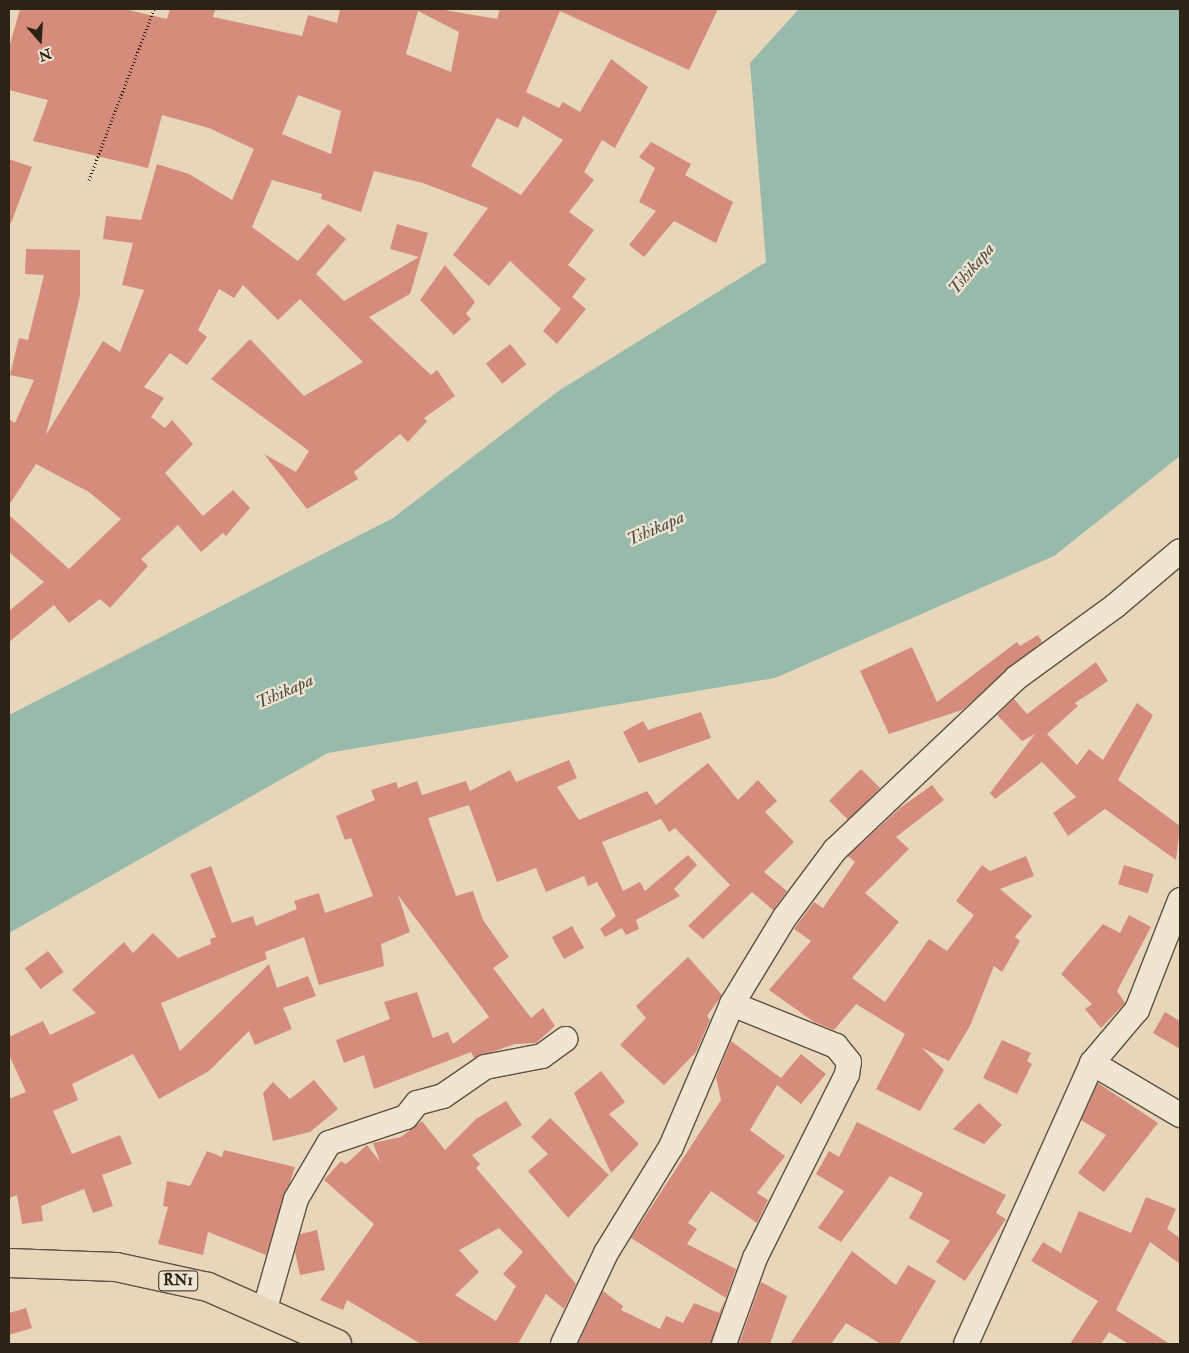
<!DOCTYPE html>
<style>
body{margin:0}
#map{position:relative;width:1189px;height:1353px;overflow:hidden;background:#e8d6ba;font-family:"IM FELL Double Pica",serif}
div>[style]{position:absolute}
[style*='--x']{left:calc(var(--x)*1px);top:calc(var(--y)*1px);width:calc(var(--w)*1px);rotate:calc(var(--a)*1deg)}
.water>*{inset:0;background:#98baaa}
.building>*{inset:0;background:#d68c7b;transform-origin:0 0}
.path>*{height:3px;margin-top:-1.5px;transform-origin:0;background:repeating-linear-gradient(90deg,#2c2317 0 1px,transparent 0 3.5px)}
.roads{filter:drop-shadow(1px 0 #5b5040) drop-shadow(-1px 0 #5b5040) drop-shadow(0 1px #5b5040) drop-shadow(0 -1px #5b5040)}
.minor>*{height:24px;margin:-12px;padding:0 12px;transform-origin:12px;border-radius:12px;background:#f0e4d2}
.trunk>*{height:28px;margin:-14px;padding:0 14px;transform-origin:14px;border-radius:14px;background:#e8d6ba}
span{translate:-50% -50%;white-space:nowrap;text-align:center;line-height:1.15;-webkit-text-stroke:4.5px #f0e4d2;paint-order:stroke}
.shield-label span{padding:1px 4px;background:#f0e4d2;border:1px solid;border-radius:4px;-webkit-text-stroke-width:0}
.shield-label{font-size:15px;color:#2c2317;font-weight:700}
.water-label{font-size:18px;color:#4c5043;font-style:italic}
.frame{position:absolute;inset:0;border:10px solid #2c2317;pointer-events:none}
.north{position:absolute;left:15px;top:15px;width:50px;height:50px;-webkit-text-stroke:4px #f0e4d2;paint-order:stroke;rotate:161deg;font-size:14px;font-weight:700;line-height:20px;text-align:center;color:#2c2317}
.north::after{content:'';display:block;margin:auto;width:18px;height:22px;background:#2c2317;clip-path:polygon(50% 0,100% 100%,50% 72%,0 100%)}
</style>
<div id="map">
<div class="water">
<i style="clip-path:polygon(799px 9px,1180px 9px,1180px 456px,1054px 556px,775px 678px,328px 753px,9px 933px,9px 715px,393px 518px,560px 390px,766px 262px,750px 63px)"></i>
</div>
<div class="building">
<i style="clip-path:polygon(evenodd,20px 9px,124px 9px,167px 19px,170px 9px,215px 9px,213px 17px,302px 36px,308px 15px,337px 23px,340px 9px,439px 9px,497px 19px,500px 9px,718px 9px,689px 70px,560px 11px,526px 92px,559px 108px,563px 102px,580px 112px,611px 59px,648px 87px,615px 148px,602px 140px,584px 172px,594px 180px,569px 212px,594px 230px,568px 265px,586px 279px,572px 297px,586px 309px,557px 344px,543px 331px,561px 309px,510px 261px,489px 286px,453px 255px,488px 208px,423px 183px,374px 171px,361px 212px,321px 199px,322px 194px,272px 180px,252px 227px,298px 261px,328px 224px,346px 239px,316px 274px,344px 301px,419px 257px,390px 249px,397px 224px,428px 233px,410px 294px,369px 317px,431px 375px,437px 370px,455px 396px,424px 418px,427px 421px,408px 442px,400px 434px,354px 472px,358px 479px,307px 509px,264px 454px,296px 472px,309px 451px,211px 379px,250px 339px,304px 396px,363px 362px,300px 299px,278px 320px,243px 285px,234px 298px,219px 289px,198px 330px,207px 337px,187px 365px,170px 353px,144px 387px,164px 398px,151px 417px,165px 428px,172px 420px,193px 444px,165px 473px,203px 516px,233px 490px,250px 508px,226px 536px,223px 533px,201px 552px,178px 525px,141px 559px,148px 566px,110px 608px,100px 599px,69px 623px,54px 605px,9px 642px,9px 611px,44px 582px,9px 552px,9px 515px,69px 569px,121px 519px,89px 492px,36px 464px,9px 505px,9px 419px,15px 423px,34px 380px,10px 375px,19px 338px,28px 340px,44px 275px,25px 274px,26px 249px,80px 250px,80px 296px,46px 435px,103px 341px,120px 352px,144px 290px,122px 285px,133px 243px,103px 239px,106px 216px,141px 220px,157px 164px,189px 174px,232px 200px,254px 149px,209px 128px,162px 115px,148px 168px,33px 141px,48px 100px,9px 90px,9px 48px,20px 9px,418px 11px,459px 32px,451px 72px,406px 54px,418px 11px,20px 9px,298px 95px,341px 111px,331px 154px,282px 134px,298px 95px,20px 9px,523px 116px,563px 140px,521px 195px,471px 166px,497px 118px,518px 128px,523px 116px)"></i>
<i style="clip-path:polygon(651px 142px,691px 164px,685px 175px,733px 202px,716px 243px,674px 221px,644px 257px,629px 245px,656px 211px,639px 202px,655px 168px,639px 157px)"></i>
<i style="clip-path:polygon(9px 159px,32px 167px,11px 223px,9px 223px)"></i>
<i style="clip-path:polygon(445px 265px,475px 302px,466px 314px,471px 319px,454px 335px,420px 300px)"></i>
<i style="left:510px;top:344px;width:26px;height:31px;rotate:51deg"></i>
<i style="clip-path:polygon(1038px 635px,1042px 642px,962px 710px,889px 734px,860px 671px,912px 647px,937px 702px,1017px 642px,1020px 646px)"></i>
<i style="clip-path:polygon(1096px 662px,1108px 681px,1075px 703px,1078px 706px,1047px 734px,1077px 765px,1089px 749px,1103px 760px,1137px 703px,1153px 715px,1118px 780px,1180px 826px,1176px 860px,1105px 809px,1068px 836px,1053px 813px,1076px 797px,1042px 762px,995px 799px,990px 793px,1035px 734px,1022px 741px,997px 715px,1014px 699px,1027px 714px)"></i>
<i style="clip-path:polygon(701px 712px,711px 738px,639px 763px,623px 732px,643px 721px,648px 730px)"></i>
<i style="clip-path:polygon(569px 760px,577px 778px,557px 787px,579px 820px,647px 791px,656px 805px,708px 763px,738px 800px,758px 780px,777px 801px,765px 812px,794px 842px,764px 872px,787px 891px,773px 910px,752px 892px,703px 939px,688px 926px,730px 885px,675px 828px,669px 832px,661px 819px,602px 842px,623px 891px,640px 882px,645px 891px,688px 855px,697px 865px,674px 889px,680px 896px,636px 920px,639px 929px,626px 935px,622px 928px,605px 937px,600px 929px,616px 916px,597px 882px,588px 886px,584px 876px,546px 892px,536px 868px,497px 882px,469px 805px,428px 818px,456px 896px,473px 891px,483px 920px,509px 957px,493px 968px,531px 1018px,543px 1008px,555px 1026px,536px 1043px,515px 1044px,474px 1058px,471px 1052px,374px 1089px,364px 1055px,344px 1063px,336px 1040px,390px 1019px,384px 1002px,417px 992px,433px 1038px,448px 1032px,453px 1044px,489px 1017px,398px 895px,410px 932px,381px 944px,384px 966px,319px 985px,304px 937px,265px 952px,267px 959px,161px 1003px,180px 1051px,269px 964px,277px 988px,308px 976px,316px 996px,283px 1008px,292px 1029px,255px 1045px,249px 1031px,209px 1071px,159px 1099px,133px 1054px,72px 1084px,78px 1100px,53px 1111px,72px 1154px,120px 1135px,132px 1164px,102px 1175px,113px 1206px,93px 1213px,84px 1189px,41px 1206px,43px 1221px,22px 1224px,17px 1195px,9px 1198px,9px 1099px,26px 1092px,9px 1055px,9px 1037px,43px 1021px,50px 1035px,96px 1013px,72px 990px,124px 942px,133px 953px,153px 933px,178px 958px,211px 944px,210px 939px,216px 937px,190px 874px,211px 866px,232px 923px,253px 916px,256px 926px,297px 909px,294px 901px,319px 893px,325px 913px,373px 896px,351px 838px,345px 840px,336px 816px,375px 800px,371px 790px,396px 782px,398px 788px,417px 781px,422px 795px,466px 781px,470px 791px,510px 770px,516px 782px)"></i>
<i style="left:861px;top:769px;width:27px;height:45px;rotate:45deg"></i>
<i style="clip-path:polygon(932px 785px,944px 800px,896px 837px,909px 849px,865px 893px,899px 922px,852px 978px,885px 1002px,929px 939px,947px 951px,974px 915px,956px 901px,982px 865px,990px 871px,1026px 856px,1034px 876px,1000px 889px,1032px 916px,1015px 937px,1020px 941px,1002px 972px,994px 966px,970px 1026px,949px 1061px,922px 1048px,944px 1070px,920px 1111px,876px 1089px,905px 1034px,856px 1004px,834px 1030px,814px 1022px,769px 990px,811px 941px,794px 929px,814px 902px,823px 908px,855px 862px,848px 856px,900px 808px)"></i>
<i style="left:1124px;top:865px;width:31px;height:20px;rotate:17deg"></i>
<i style="clip-path:polygon(1129px 915px,1151px 927px,1117px 991px,1125px 1003px,1101px 1028px,1085px 1009px,1092px 1004px,1061px 974px,1103px 924px,1120px 933px)"></i>
<i style="left:572px;top:926px;width:25px;height:23px;rotate:61deg"></i>
<i style="left:48px;top:951px;width:26px;height:29px;rotate:53deg"></i>
<i style="clip-path:polygon(688px 957px,722px 995px,707px 1016px,710px 1020px,696px 1052px,664px 1085px,620px 1045px,646px 1018px,636px 1006px)"></i>
<i style="clip-path:polygon(1165px 1012px,1180px 1021px,1180px 1049px,1153px 1033px)"></i>
<i style="clip-path:polygon(1002px 1040px,1031px 1053px,1027px 1061px,1032px 1064px,1017px 1094px,983px 1078px)"></i>
<i style="clip-path:polygon(731px 1041px,781px 1078px,801px 1054px,826px 1074px,801px 1104px,777px 1085px,750px 1130px,785px 1156px,757px 1193px,768px 1200px,757px 1223px,711px 1191px,688px 1223px,697px 1229px,687px 1244px,736px 1269px,726px 1298px,631px 1238px,721px 1100px,716px 1077px)"></i>
<i style="clip-path:polygon(601px 1071px,625px 1102px,609px 1114px,639px 1144px,611px 1173px,574px 1093px)"></i>
<i style="clip-path:polygon(314px 1080px,338px 1109px,310px 1132px,273px 1141px,263px 1093px,273px 1082px,290px 1099px)"></i>
<i style="clip-path:polygon(1098px 1083px,1158px 1123px,1104px 1192px,1078px 1173px,1106px 1135px,1081px 1120px)"></i>
<i style="clip-path:polygon(evenodd,506px 1101px,522px 1125px,472px 1155px,480px 1164px,476px 1168px,576px 1284px,564px 1309px,546px 1294px,518px 1344px,421px 1344px,347px 1300px,343px 1310px,320px 1300px,374px 1224px,324px 1180px,341px 1161px,346px 1164px,367px 1145px,380px 1162px,373px 1143px,401px 1137px,422px 1121px,445px 1150px,476px 1119px,506px 1101px,499px 1228px,523px 1252px,503px 1274px,516px 1286px,496px 1321px,455px 1295px,479px 1272px,459px 1250px,499px 1228px)"></i>
<i style="clip-path:polygon(979px 1103px,1002px 1125px,984px 1144px,953px 1129px)"></i>
<i style="clip-path:polygon(550px 1118px,609px 1175px,568px 1218px,528px 1171px,548px 1154px,531px 1137px)"></i>
<i style="clip-path:polygon(857px 1122px,1006px 1195px,996px 1213px,1006px 1219px,965px 1281px,936px 1262px,950px 1241px,909px 1218px,923px 1193px,890px 1176px,841px 1242px,818px 1228px,844px 1191px,816px 1174px,829px 1151px,839px 1157px)"></i>
<i style="clip-path:polygon(224px 1150px,295px 1167px,266px 1255px,208px 1232px,203px 1255px,158px 1244px,168px 1207px,163px 1206px,167px 1181px,190px 1186px,207px 1151px,222px 1157px)"></i>
<i style="clip-path:polygon(1146px 1197px,1176px 1209px,1167px 1229px,1180px 1238px,1180px 1264px,1150px 1242px,1116px 1310px,1170px 1344px,1129px 1344px,1109px 1332px,1101px 1344px,1070px 1344px,1098px 1301px,1031px 1261px,1043px 1242px,1061px 1253px,1079px 1211px,1131px 1233px)"></i>
<i style="clip-path:polygon(317px 1230px,325px 1270px,300px 1275px,295px 1252px,300px 1234px)"></i>
<i style="clip-path:polygon(852px 1251px,896px 1285px,908px 1265px,936px 1281px,899px 1344px,881px 1344px,846px 1323px,831px 1344px,790px 1344px)"></i>
<i style="clip-path:polygon(761px 1282px,787px 1296px,770px 1344px,739px 1344px)"></i>
<i style="clip-path:polygon(603px 1291px,623px 1306px,621px 1310px,660px 1329px,666px 1316px,683px 1323px,694px 1303px,719px 1313px,725px 1300px,711px 1344px,578px 1344px)"></i>
<i style="clip-path:polygon(26px 1308px,32px 1328px,9px 1335px,9px 1313px)"></i>
</div>
<div class="path">
<i style="--x:89;--y:180;--w:183;--a:-69.2"></i>
</div>
<div class="roads">
<div class="minor">
<i style="--x:1092;--y:1063;--w:102;--a:30.6"></i>
<i style="--x:264;--y:1312;--w:117;--a:-74.2"></i>
<i style="--x:296;--y:1199;--w:65;--a:-59.5"></i>
<i style="--x:329;--y:1143;--w:81;--a:-18.7"></i>
<i style="--x:406;--y:1117;--w:18;--a:-52"></i>
<i style="--x:417;--y:1103;--w:27;--a:-15"></i>
<i style="--x:443;--y:1096;--w:51;--a:-34.6"></i>
<i style="--x:485;--y:1067;--w:58;--a:-10.9"></i>
<i style="--x:542;--y:1056;--w:29;--a:-36"></i>
<i style="--x:563;--y:1344;--w:101;--a:-64.7"></i>
<i style="--x:606;--y:1253;--w:124;--a:-58.5"></i>
<i style="--x:671;--y:1147;--w:155;--a:-66.9"></i>
<i style="--x:732;--y:1004;--w:102;--a:-58.7"></i>
<i style="--x:785;--y:917;--w:84;--a:-53.3"></i>
<i style="--x:835;--y:850;--w:250;--a:-43.5"></i>
<i style="--x:1016;--y:678;--w:122;--a:-36"></i>
<i style="--x:1115;--y:606;--w:85;--a:-40.2"></i>
<i style="--x:724;--y:1344;--w:91;--a:-70.2"></i>
<i style="--x:755;--y:1258;--w:206;--a:-63.4"></i>
<i style="--x:847;--y:1074;--w:12;--a:-81"></i>
<i style="--x:849;--y:1062;--w:21;--a:-129"></i>
<i style="--x:836;--y:1046;--w:112;--a:-158"></i>
<i style="--x:966;--y:1344;--w:308;--a:-65.8"></i>
<i style="--x:1092;--y:1063;--w:70;--a:-49.7"></i>
<i style="--x:1137;--y:1010;--w:118;--a:-68.6"></i>
</div>
<div class="trunk">
<i style="--x:9;--y:1263;--w:107;--a:2.1"></i>
<i style="--x:116;--y:1267;--w:94;--a:12.3"></i>
<i style="--x:208;--y:1287;--w:141;--a:23.8"></i>
</div>
</div>
<div class="shield-label">
<span style="left:178px;top:1281px">RN1</span>
</div>
<div class="water-label">
<span style="left:972px;top:269px;rotate:-50deg">Tshikapa</span>
<span style="left:656px;top:529px;rotate:-24deg">Tshikapa</span>
<span style="left:285px;top:692px;rotate:-24deg">Tshikapa</span>
</div>
<div class="frame"></div>
<div class="north">N</div>
</div>
